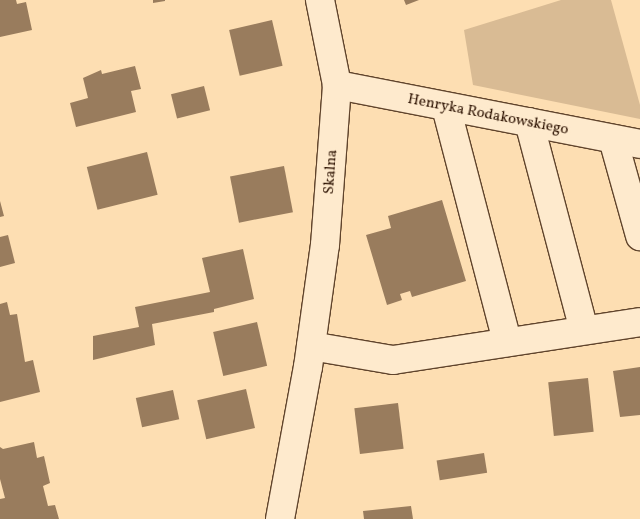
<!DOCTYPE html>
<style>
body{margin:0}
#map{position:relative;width:640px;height:519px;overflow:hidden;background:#fddeb2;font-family:Vollkorn,serif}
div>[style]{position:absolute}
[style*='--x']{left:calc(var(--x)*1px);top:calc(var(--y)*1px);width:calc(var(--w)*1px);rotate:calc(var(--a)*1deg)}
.green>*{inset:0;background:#d9bb94}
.building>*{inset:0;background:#997c5d;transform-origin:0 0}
.roads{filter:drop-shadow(1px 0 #60442c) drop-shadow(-1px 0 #60442c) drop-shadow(0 1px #60442c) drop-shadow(0 -1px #60442c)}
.street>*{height:28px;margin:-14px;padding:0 14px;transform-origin:14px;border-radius:14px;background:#feeacd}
span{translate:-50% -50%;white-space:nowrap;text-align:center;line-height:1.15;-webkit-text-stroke:5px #feeacd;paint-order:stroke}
.street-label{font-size:15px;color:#2c1100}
</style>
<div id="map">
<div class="green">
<i style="clip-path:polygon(561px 0,611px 0,640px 105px,640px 119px,473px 85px,464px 30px)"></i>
</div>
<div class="building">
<i style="clip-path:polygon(0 0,16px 0,17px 4px,26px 2px,32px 30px,0 37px)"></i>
<i style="clip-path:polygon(153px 0,165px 0,165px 1px,153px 3px)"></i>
<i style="clip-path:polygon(404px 0,419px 0,406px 5px)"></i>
<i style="left:272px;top:20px;width:47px;height:44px;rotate:77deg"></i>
<i style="clip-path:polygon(135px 66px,141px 89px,131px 91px,136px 112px,76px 127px,70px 103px,88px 98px,83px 78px,101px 70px,102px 74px)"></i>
<i style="left:204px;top:86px;width:25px;height:34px;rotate:76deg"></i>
<i style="left:147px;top:152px;width:44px;height:62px;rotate:76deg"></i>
<i style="left:284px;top:166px;width:47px;height:55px;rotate:79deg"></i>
<i style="clip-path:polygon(442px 200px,466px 281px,412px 297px,410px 291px,400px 294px,402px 300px,387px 305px,366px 235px,391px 228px,388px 216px)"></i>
<i style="clip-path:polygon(0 201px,4px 216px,0 217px)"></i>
<i style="clip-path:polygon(8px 235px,15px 263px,0 267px,0 237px)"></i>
<i style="clip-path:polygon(243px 249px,254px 299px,214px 309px,214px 312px,152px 324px,155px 345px,93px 360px,93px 336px,139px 327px,135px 307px,210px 292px,202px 258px)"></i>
<i style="clip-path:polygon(7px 302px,10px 315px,17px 314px,25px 362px,33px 360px,40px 392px,0 402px,0 304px)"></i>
<i style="left:257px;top:322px;width:45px;height:45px;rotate:77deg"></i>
<i style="clip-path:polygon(640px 367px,640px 415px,620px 417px,613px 371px)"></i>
<i style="left:588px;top:378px;width:54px;height:40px;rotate:84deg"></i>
<i style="left:246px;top:389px;width:40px;height:50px;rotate:77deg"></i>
<i style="left:173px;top:390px;width:30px;height:38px;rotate:78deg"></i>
<i style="left:398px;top:403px;width:46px;height:44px;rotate:83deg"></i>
<i style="clip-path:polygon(34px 442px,37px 458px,44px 456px,50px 483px,43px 486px,48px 506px,55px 505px,59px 519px,0 519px,0 499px,5px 498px,0 479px,0 447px,3px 449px)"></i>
<i style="left:484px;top:453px;width:20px;height:48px;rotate:81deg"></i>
<i style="clip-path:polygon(411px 506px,413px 519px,364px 519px,363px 511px)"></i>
</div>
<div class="roads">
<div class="street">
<i style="--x:337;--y:85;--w:309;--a:11"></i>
<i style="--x:446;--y:107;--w:243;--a:75.4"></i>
<i style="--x:529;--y:122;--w:215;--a:75.2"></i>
<i style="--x:613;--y:139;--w:101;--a:74.4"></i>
<i style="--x:311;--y:346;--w:83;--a:9.7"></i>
<i style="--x:393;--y:360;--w:250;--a:-8.7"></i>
<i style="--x:280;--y:519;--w:155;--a:-79.6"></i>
<i style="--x:308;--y:367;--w:123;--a:-82.1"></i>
<i style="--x:325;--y:245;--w:160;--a:-85.7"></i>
<i style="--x:337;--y:85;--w:87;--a:-101.3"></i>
</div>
</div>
<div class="street-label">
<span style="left:488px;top:115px;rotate:11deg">Henryka Rodakowskiego</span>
<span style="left:331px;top:172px;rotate:-86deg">Skalna</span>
</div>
</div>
